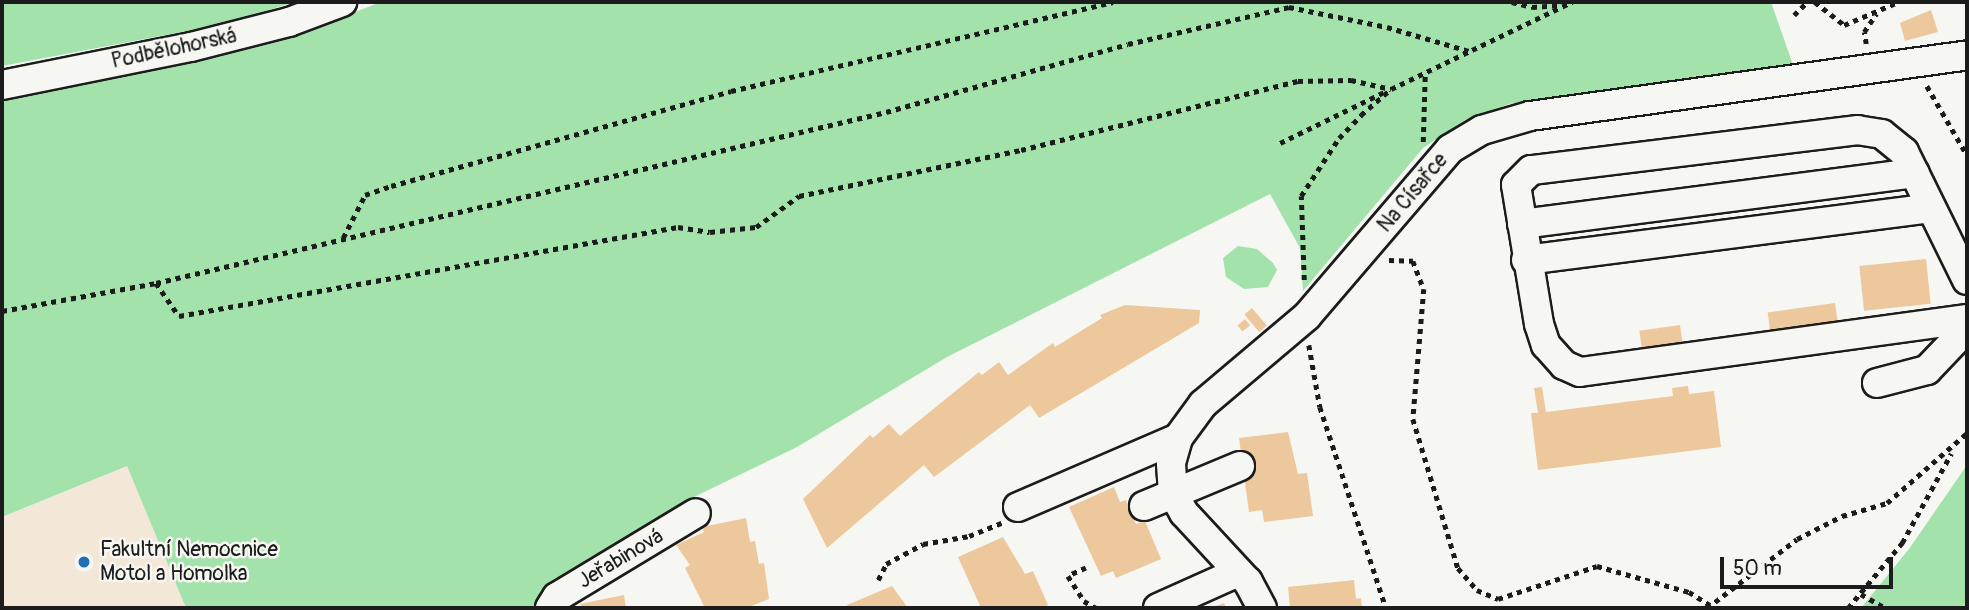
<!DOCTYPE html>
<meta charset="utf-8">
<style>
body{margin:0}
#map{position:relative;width:1969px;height:610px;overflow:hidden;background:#f6f6f2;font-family:Pangolin,sans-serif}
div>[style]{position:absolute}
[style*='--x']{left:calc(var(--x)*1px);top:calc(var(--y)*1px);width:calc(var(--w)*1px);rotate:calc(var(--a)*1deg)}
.built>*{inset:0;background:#f3e8d8}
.green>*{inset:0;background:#a3e2aa}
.building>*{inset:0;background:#edc89d;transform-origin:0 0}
.path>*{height:4.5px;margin-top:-2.25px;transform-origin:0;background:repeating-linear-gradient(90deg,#1c1c1c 0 5px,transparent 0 10px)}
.roads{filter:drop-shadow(2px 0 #1c1c1c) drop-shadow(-2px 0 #1c1c1c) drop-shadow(0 2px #1c1c1c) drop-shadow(0 -2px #1c1c1c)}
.minor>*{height:28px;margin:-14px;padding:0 14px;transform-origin:14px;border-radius:14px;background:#f6f6f2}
.dots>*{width:19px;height:19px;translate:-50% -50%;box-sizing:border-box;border:4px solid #f6f6f2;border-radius:50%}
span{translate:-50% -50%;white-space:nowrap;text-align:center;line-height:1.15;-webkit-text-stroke:5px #f6f6f2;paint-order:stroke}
.street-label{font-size:21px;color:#1c1c1c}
.poi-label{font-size:21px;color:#1c1c1c}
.left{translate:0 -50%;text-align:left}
.frame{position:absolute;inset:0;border:4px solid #1c1c1c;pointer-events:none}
.scale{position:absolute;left:1720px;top:557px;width:173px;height:32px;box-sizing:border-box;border:4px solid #1c1c1c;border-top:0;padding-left:9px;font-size:21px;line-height:24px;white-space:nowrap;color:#1c1c1c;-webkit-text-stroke:5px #f6f6f2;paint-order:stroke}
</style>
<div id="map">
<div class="built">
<i style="clip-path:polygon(127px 466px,186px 608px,2px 608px,2px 517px)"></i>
</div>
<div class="green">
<i style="clip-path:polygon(2px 2px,294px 2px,229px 23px,2px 66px)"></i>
<i style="clip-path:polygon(381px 2px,1771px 2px,1793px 65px,1509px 104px,1465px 120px,1423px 148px,1303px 291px,1300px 248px,1270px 194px,947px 357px,797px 447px,696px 496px,548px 590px,535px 608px,186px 608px,127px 466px,2px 517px,2px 100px,201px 61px,301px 33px)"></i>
<i style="clip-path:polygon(1238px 246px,1257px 249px,1273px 263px,1277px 270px,1268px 287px,1244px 289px,1226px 277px,1223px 258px)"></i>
<i style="clip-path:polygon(1967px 465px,1967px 608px,1861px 608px,1909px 549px)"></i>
</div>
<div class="building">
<i style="clip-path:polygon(1931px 10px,1938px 32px,1905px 41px,1900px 23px)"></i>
<i style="left:1926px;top:259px;width:45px;height:67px;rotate:84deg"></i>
<i style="left:1835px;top:303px;width:22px;height:68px;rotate:82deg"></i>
<i style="clip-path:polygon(1125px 305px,1200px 310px,1199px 323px,1039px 418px,1030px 405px,934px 477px,924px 465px,827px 548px,803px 499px,870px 435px,873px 438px,889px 424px,900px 436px,979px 372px,982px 375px,999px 362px,1008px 375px,1053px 343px,1055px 347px,1102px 318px,1100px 315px)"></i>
<i style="left:1252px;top:308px;width:23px;height:10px;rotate:50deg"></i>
<i style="left:1245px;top:319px;width:8px;height:10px;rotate:50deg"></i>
<i style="left:1680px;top:325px;width:22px;height:41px;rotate:82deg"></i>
<i style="clip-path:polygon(1688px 386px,1689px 394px,1714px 391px,1721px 447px,1538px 470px,1531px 413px,1538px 413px,1534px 388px,1542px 387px,1546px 412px,1673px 396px,1672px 388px)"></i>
<i style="clip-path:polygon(1288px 432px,1298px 474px,1307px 473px,1313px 516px,1264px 522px,1262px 510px,1249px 512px,1239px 438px)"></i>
<i style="clip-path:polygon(1114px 487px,1120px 502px,1126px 500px,1136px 524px,1145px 521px,1161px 559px,1116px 578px,1113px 571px,1101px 576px,1069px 507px)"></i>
<i style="clip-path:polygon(746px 518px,750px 542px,755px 541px,759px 564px,764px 563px,769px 599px,746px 608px,705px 608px,685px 568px,690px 565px,676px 545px,704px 532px,702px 527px)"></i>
<i style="clip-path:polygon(1003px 537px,1025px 574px,1033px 571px,1048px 605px,1043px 608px,981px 608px,958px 557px)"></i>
<i style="clip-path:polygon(1354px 580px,1356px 599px,1361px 598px,1362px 608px,1290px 608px,1288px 587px)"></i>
<i style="clip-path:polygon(892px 586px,908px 608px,849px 608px,847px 605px)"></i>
<i style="clip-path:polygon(624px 595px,626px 608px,582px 608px,580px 604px)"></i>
<i style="clip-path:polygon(1224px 603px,1226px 608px,1210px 608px)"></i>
</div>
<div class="path">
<i style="--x:1512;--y:2;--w:21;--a:14"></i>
<i style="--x:1532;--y:7;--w:30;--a:-4"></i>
<i style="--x:1815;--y:2;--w:37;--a:38"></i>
<i style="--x:1844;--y:25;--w:59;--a:-23.1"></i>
<i style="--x:1794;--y:15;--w:18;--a:-45"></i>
<i style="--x:1866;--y:44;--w:12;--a:-99"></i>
<i style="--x:1864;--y:32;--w:22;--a:-56"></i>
<i style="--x:1927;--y:86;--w:80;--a:59.9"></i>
<i style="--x:1423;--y:142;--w:69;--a:-88.3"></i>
<i style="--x:1280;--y:143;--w:116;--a:-26.1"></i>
<i style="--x:343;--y:238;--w:48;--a:-62.9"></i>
<i style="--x:365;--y:195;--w:28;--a:-19"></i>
<i style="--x:391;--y:186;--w:353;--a:-15.6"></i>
<i style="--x:731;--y:91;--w:392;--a:-13.1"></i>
<i style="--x:1389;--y:260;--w:24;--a:2"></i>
<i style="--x:1413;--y:261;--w:30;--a:69"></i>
<i style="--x:1424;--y:289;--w:130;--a:94.8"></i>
<i style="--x:1413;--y:419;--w:156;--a:73.2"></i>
<i style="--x:1458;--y:568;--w:29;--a:49"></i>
<i style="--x:1477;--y:590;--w:23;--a:23"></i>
<i style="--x:1498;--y:599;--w:104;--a:-18.4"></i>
<i style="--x:1597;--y:566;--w:96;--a:15.8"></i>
<i style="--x:1689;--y:592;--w:25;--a:32"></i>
<i style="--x:1304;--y:280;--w:84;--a:-92"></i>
<i style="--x:1301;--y:196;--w:69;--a:-56.8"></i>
<i style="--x:1339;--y:138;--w:32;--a:-46"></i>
<i style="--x:1361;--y:115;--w:40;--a:-41"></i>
<i style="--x:1391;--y:89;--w:201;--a:-25.7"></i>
<i style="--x:156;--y:283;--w:40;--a:55.1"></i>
<i style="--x:179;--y:316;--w:507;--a:-10.11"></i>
<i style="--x:678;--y:227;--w:32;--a:9"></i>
<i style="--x:710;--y:232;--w:46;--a:-6.2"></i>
<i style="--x:756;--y:227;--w:53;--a:-35.8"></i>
<i style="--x:799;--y:196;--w:227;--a:-11.7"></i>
<i style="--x:1021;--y:150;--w:285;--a:-14"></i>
<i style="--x:1298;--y:81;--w:53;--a:-1.1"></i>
<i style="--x:1351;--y:80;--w:41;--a:12.7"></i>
<i style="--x:2;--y:311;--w:157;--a:-10.3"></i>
<i style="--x:156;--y:283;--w:750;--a:-13.18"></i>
<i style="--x:886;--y:112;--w:251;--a:-15.7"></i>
<i style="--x:1128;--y:44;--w:165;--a:-12.9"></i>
<i style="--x:1289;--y:7;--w:100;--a:11.5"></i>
<i style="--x:1387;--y:27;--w:85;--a:16.3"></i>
<i style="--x:1309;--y:345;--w:63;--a:79.9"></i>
<i style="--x:1320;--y:407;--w:212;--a:71.8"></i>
<i style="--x:1086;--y:568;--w:20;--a:156"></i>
<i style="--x:1068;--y:576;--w:30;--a:57"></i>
<i style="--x:1084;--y:601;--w:14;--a:30"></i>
<i style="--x:878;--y:580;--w:18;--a:-63"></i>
<i style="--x:886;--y:564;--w:42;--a:-28.4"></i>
<i style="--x:923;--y:544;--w:47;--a:-9.9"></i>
<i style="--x:969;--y:536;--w:35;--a:-22"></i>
<i style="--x:1861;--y:594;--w:28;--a:30"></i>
<i style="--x:1707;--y:608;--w:113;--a:-37.5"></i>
<i style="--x:1797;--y:539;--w:51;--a:-27.1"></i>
<i style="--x:1842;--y:516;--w:47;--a:-16.1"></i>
<i style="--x:1887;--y:503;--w:106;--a:-41.2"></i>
<i style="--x:1848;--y:608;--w:85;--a:-50.3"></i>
<i style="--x:1902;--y:543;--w:102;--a:-61.2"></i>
</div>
<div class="roads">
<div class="minor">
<i style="--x:2;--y:85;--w:193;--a:-11.4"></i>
<i style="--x:191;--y:47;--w:101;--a:-14.3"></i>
<i style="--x:289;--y:22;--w:57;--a:-20.7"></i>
<i style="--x:1522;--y:224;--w:396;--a:-7.4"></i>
<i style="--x:1526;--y:260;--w:408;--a:-7.3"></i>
<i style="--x:1967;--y:280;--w:143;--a:-116.2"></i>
<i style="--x:1904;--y:152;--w:28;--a:-141"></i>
<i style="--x:1882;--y:134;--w:24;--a:-171"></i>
<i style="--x:1858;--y:130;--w:329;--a:173"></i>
<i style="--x:1531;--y:170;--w:21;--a:135"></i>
<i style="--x:1516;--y:185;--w:141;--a:80.6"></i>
<i style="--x:1539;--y:324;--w:22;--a:72"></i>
<i style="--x:1546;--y:345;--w:27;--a:48"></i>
<i style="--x:1564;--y:365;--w:17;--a:24"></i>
<i style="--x:1580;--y:372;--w:391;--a:-7.8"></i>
<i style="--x:1877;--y:383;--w:52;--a:-14.6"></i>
<i style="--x:1927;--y:370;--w:58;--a:-46.4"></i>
<i style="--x:1144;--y:506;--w:104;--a:-22.6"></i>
<i style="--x:1018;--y:507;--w:174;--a:-23.3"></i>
<i style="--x:550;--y:608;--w:13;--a:-58"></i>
<i style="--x:557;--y:597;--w:162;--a:-31.1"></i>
<i style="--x:1158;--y:608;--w:85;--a:-24.2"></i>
<i style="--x:1262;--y:608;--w:30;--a:-118"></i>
<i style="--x:1248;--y:582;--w:94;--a:-132.8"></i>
<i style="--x:1184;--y:513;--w:23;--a:-119"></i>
<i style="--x:1173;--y:493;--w:30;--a:-94"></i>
<i style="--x:1171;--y:463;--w:26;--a:-74"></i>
<i style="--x:1178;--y:438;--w:42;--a:-53.7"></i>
<i style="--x:1203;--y:404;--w:136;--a:-40.2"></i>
<i style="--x:1307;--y:316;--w:220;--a:-49.4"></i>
<i style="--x:1450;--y:149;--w:37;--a:-31"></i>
<i style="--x:1482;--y:130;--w:50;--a:-16.3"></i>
<i style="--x:1530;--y:116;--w:441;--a:-7.9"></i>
</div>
</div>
<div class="dots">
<i style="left:84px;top:562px;background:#1f6fb2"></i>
</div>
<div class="street-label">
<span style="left:174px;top:49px;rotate:-12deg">Podbělohorská</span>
<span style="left:1413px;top:193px;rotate:-50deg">Na Císařce</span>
<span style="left:621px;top:559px;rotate:-31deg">Jeřabinová</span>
</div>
<div class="poi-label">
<span class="left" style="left:100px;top:562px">Fakultní Nemocnice<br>Motol a Homolka</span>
</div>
<div class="frame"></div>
<div class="scale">50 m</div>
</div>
